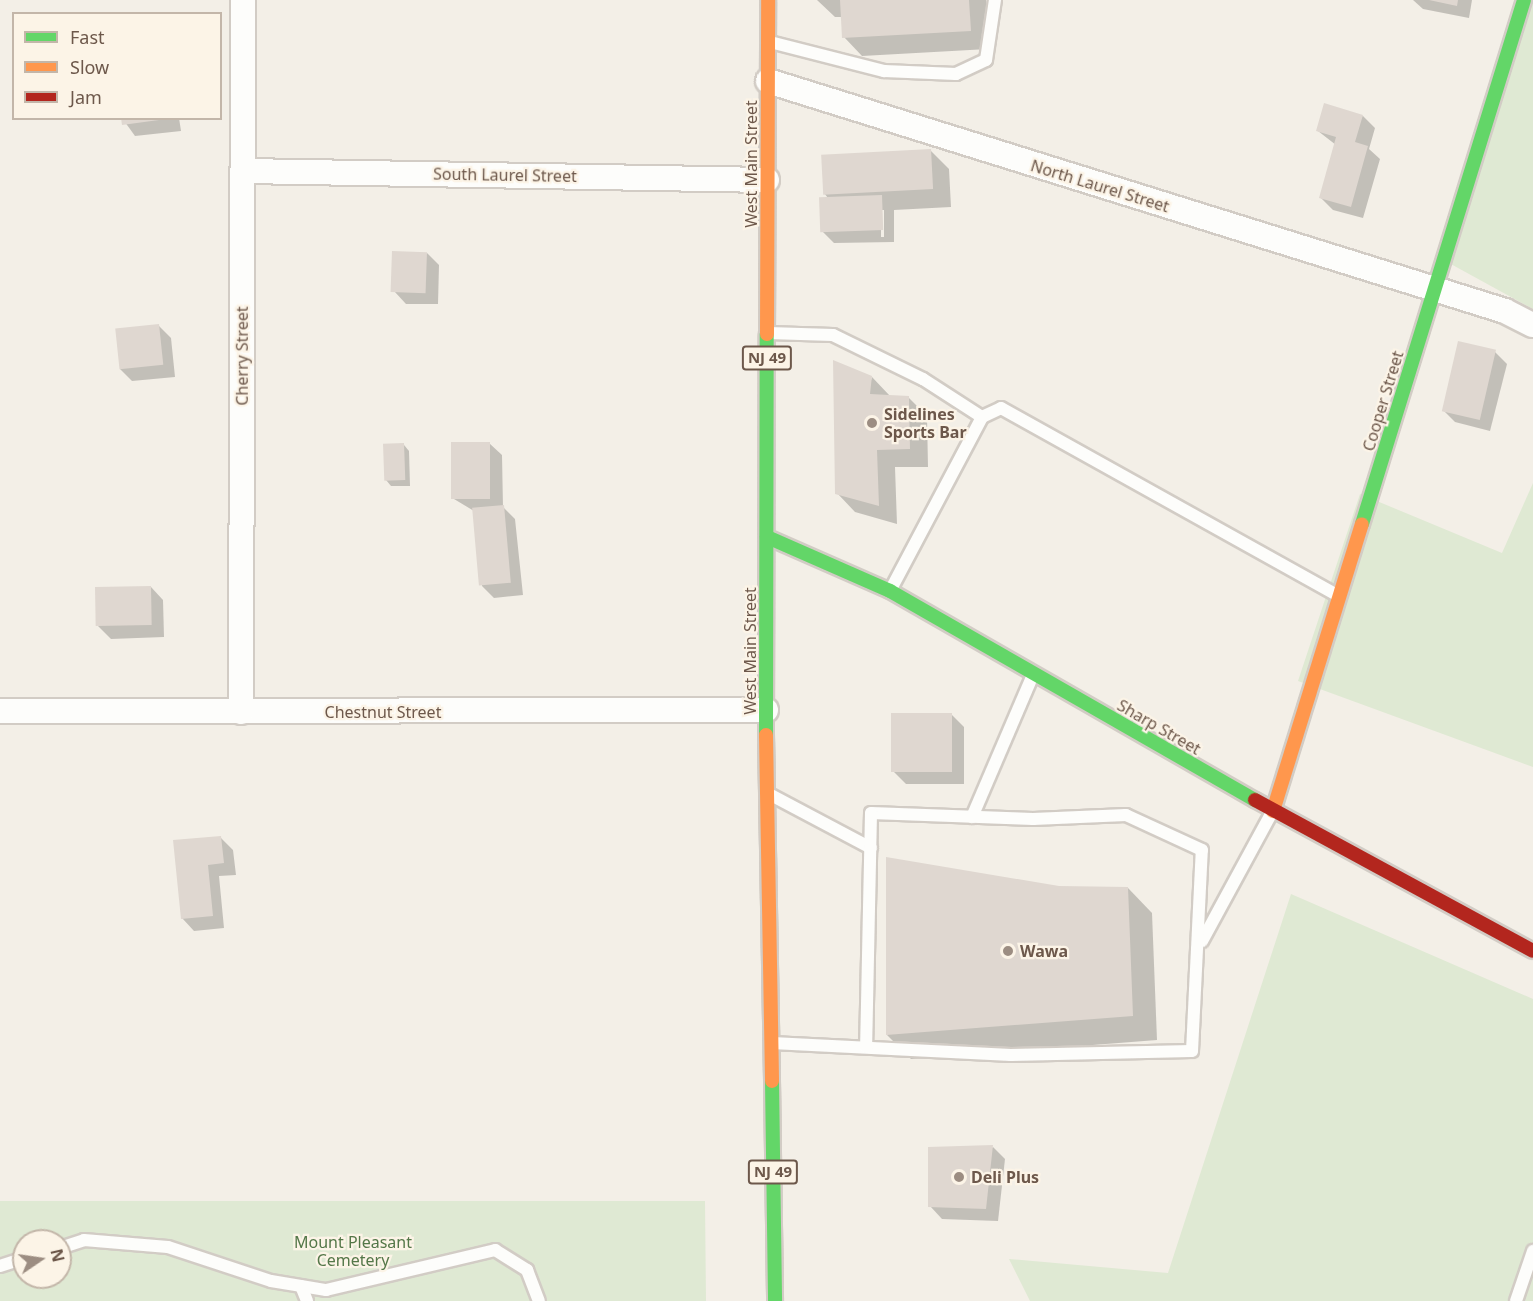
<!DOCTYPE html>
<style>
body{margin:0}
#map{position:relative;width:1533px;height:1301px;overflow:hidden;background:#f3efe7;font-family:"Noto Sans",sans-serif}
div>[style]{position:absolute}
[style*='--x']{left:calc(var(--x)*1px);top:calc(var(--y)*1px);width:calc(var(--w)*1px);rotate:calc(var(--a)*1deg)}
.green>*{inset:0;background:#dfe9d3}
.shadow>*{inset:0;background:#0003}
.building>*{inset:0;background:#dfd7d0;transform-origin:0 0}
.roads{filter:drop-shadow(2px 0 #d2ccc5) drop-shadow(-2px 0 #d2ccc5) drop-shadow(0 2px #d2ccc5) drop-shadow(0 -2px #d2ccc5)}
.lane>*{height:12px;margin:-6px;padding:0 6px;transform-origin:6px;border-radius:6px;background:#fdfdfb}
.street>*{height:24px;margin:-12px;padding:0 12px;transform-origin:12px;border-radius:12px;background:#fdfdfb}
.fast>*{height:14px;margin:-7px;padding:0 7px;transform-origin:7px;border-radius:7px;background:#63d668}
.slow>*{height:14px;margin:-7px;padding:0 7px;transform-origin:7px;border-radius:7px;background:#ff974d}
.jam>*{height:14px;margin:-7px;padding:0 7px;transform-origin:7px;border-radius:7px;background:#b3261e}
.dots>*{width:16px;height:16px;translate:-50% -50%;box-sizing:border-box;border:3px solid #fcf4e7;border-radius:50%}
span{translate:-50% -50%;white-space:nowrap;text-align:center;line-height:1.15;-webkit-text-stroke:4.5px #fcf4e7;paint-order:stroke}
.shield-label span{padding:2px 4px;background:#fcf4e7;border:2px solid;border-radius:4px;-webkit-text-stroke-width:0}
.shield-label{font-size:15px;color:#6d584b;font-weight:700}
.street-label{font-size:16px;color:#6d584b}
.poi-label{font-size:16px;color:#6d584b;font-weight:700}
.left{translate:0 -50%;text-align:left}
.park-label{font-size:16px;color:#547748}
.legend{position:absolute;left:12px;top:12px;width:210px;height:108px;box-sizing:border-box;background:#fcf4e7;border:2px solid #c3b6a9;margin:0;padding:8px 10px;list-style:none;font-size:18px;color:#6d584b}
.legend li{display:flex;align-items:center;gap:12px;height:30px}
.legend b{width:30px;border:2px solid #c3b6a9}
.north{position:absolute;left:12px;top:1229px;width:60px;height:60px;box-sizing:border-box;background:#fcf4e7;border:2px solid #c3b6a9;border-radius:50%;rotate:77deg;font-size:16px;font-weight:700;line-height:24px;text-align:center;color:#6d584b}
.north::after{content:'';display:block;margin:auto;width:21px;height:27px;background:#9c8d82;clip-path:polygon(50% 0,100% 100%,50% 72%,0 100%)}
</style>
<div id="map">
<div class="green">
<i style="clip-path:polygon(1533px 0,1533px 309px,1438px 257px)"></i>
<i style="clip-path:polygon(1533px 483px,1533px 767px,1298px 681px,1360px 494px,1502px 553px)"></i>
<i style="clip-path:polygon(1291px 894px,1533px 999px,1533px 1301px,1030px 1301px,1009px 1259px,1168px 1273px)"></i>
<i style="clip-path:polygon(evenodd,0 1201px,705px 1201px,706px 1301px,0 1301px,0 1201px,24px 1241px,60px 1241px,60px 1277px,24px 1277px,24px 1241px)"></i>
</div>
<div class="shadow">
<i style="clip-path:polygon(817px 0,986px 0,988px 49px,862px 56px,844px 37px,843px 17px,835px 17px)"></i>
<i style="clip-path:polygon(1413px 0,1472px 0,1469px 18px,1423px 9px)"></i>
<i style="clip-path:polygon(1363px 116px,1375px 128px,1369px 149px,1380px 159px,1363px 218px,1333px 210px,1320px 197px,1336px 145px,1318px 131px)"></i>
<i style="clip-path:polygon(122px 118px,179px 118px,181px 131px,135px 136px)"></i>
<i style="clip-path:polygon(evenodd,930px 150px,949px 169px,951px 207px,894px 210px,894px 242px,834px 243px,822px 231px,828px 198px,824px 193px,930px 150px,881px 210px,884px 210px,884px 237px,881px 237px,881px 210px)"></i>
<i style="clip-path:polygon(427px 253px,439px 265px,438px 304px,406px 304px,394px 291px)"></i>
<i style="clip-path:polygon(159px 326px,171px 338px,175px 377px,132px 381px,120px 369px)"></i>
<i style="clip-path:polygon(1495px 352px,1507px 364px,1490px 431px,1455px 422px,1443px 410px)"></i>
<i style="clip-path:polygon(872px 377px,890px 396px,909px 398px,927px 416px,928px 467px,895px 467px,897px 524px,855px 512px,837px 493px)"></i>
<i style="clip-path:polygon(489px 443px,502px 455px,503px 507px,515px 519px,523px 595px,494px 598px,482px 586px,474px 511px,454px 499px)"></i>
<i style="clip-path:polygon(404px 445px,409px 451px,410px 486px,391px 486px,386px 480px)"></i>
<i style="clip-path:polygon(151px 587px,163px 600px,164px 637px,111px 639px,98px 626px)"></i>
<i style="clip-path:polygon(952px 715px,964px 727px,964px 784px,906px 784px,894px 772px)"></i>
<i style="clip-path:polygon(221px 838px,233px 850px,236px 875px,219px 876px,224px 928px,194px 931px,182px 918px)"></i>
<i style="clip-path:polygon(1059px 888px,1128px 888px,1152px 913px,1157px 1040px,911px 1059px,887px 1035px)"></i>
<i style="clip-path:polygon(993px 1147px,1005px 1159px,998px 1221px,942px 1219px,930px 1206px)"></i>
</div>
<div class="building">
<i style="clip-path:polygon(840px 0,969px 0,971px 31px,842px 38px)"></i>
<i style="clip-path:polygon(1429px 0,1458px 0,1457px 6px)"></i>
<i style="clip-path:polygon(1324px 103px,1363px 115px,1355px 142px,1368px 146px,1351px 207px,1319px 198px,1336px 137px,1316px 131px)"></i>
<i style="clip-path:polygon(121px 118px,159px 118px,159px 120px,122px 125px)"></i>
<i style="left:931px;top:149px;width:40px;height:110px;rotate:87deg"></i>
<i style="left:882px;top:195px;width:35px;height:63px;rotate:88deg"></i>
<i style="left:392px;top:251px;width:35px;height:41px;rotate:2deg"></i>
<i style="left:159px;top:324px;width:41px;height:44px;rotate:84deg"></i>
<i style="left:1458px;top:341px;width:39px;height:72px;rotate:13deg"></i>
<i style="clip-path:polygon(833px 360px,872px 376px,870px 394px,909px 396px,910px 449px,877px 450px,879px 506px,835px 494px)"></i>
<i style="left:451px;top:442px;width:39px;height:57px"></i>
<i style="left:404px;top:443px;width:37px;height:21px;rotate:88deg"></i>
<i style="left:504px;top:505px;width:78px;height:32px;rotate:85deg"></i>
<i style="left:151px;top:586px;width:39px;height:56px;rotate:89deg"></i>
<i style="left:891px;top:713px;width:61px;height:59px"></i>
<i style="clip-path:polygon(221px 836px,224px 863px,208px 865px,213px 916px,181px 919px,173px 840px)"></i>
<i style="clip-path:polygon(886px 857px,1059px 886px,1128px 887px,1133px 1016px,886px 1035px)"></i>
<i style="clip-path:polygon(993px 1145px,986px 1209px,928px 1207px,928px 1147px)"></i>
</div>
<div class="roads">
<div class="lane">
<i style="--x:770;--y:42;--w:118;--a:14.3"></i>
<i style="--x:884;--y:71;--w:72;--a:2.4"></i>
<i style="--x:956;--y:74;--w:33;--a:-25"></i>
<i style="--x:986;--y:60;--w:61;--a:-81.5"></i>
<i style="--x:768;--y:333;--w:65;--a:1.8"></i>
<i style="--x:833;--y:335;--w:100;--a:26.1"></i>
<i style="--x:923;--y:379;--w:70;--a:32.8"></i>
<i style="--x:982;--y:417;--w:21;--a:-25"></i>
<i style="--x:1001;--y:408;--w:387;--a:29.1"></i>
<i style="--x:890;--y:591;--w:197;--a:-62.1"></i>
<i style="--x:771;--y:795;--w:113;--a:27.9"></i>
<i style="--x:972;--y:817;--w:155;--a:-66.8"></i>
<i style="--x:1202;--y:941;--w:147;--a:-61.5"></i>
<i style="--x:772;--y:1043;--w:239;--a:2.9"></i>
<i style="--x:1011;--y:1055;--w:181;--a:-1.3"></i>
<i style="--x:1192;--y:1051;--w:201;--a:-87.2"></i>
<i style="--x:1202;--y:850;--w:84;--a:-155.3"></i>
<i style="--x:1126;--y:815;--w:93;--a:177.5"></i>
<i style="--x:1033;--y:819;--w:162;--a:-177.9"></i>
<i style="--x:871;--y:813;--w:234;--a:91.2"></i>
<i style="--x:60;--y:1248;--w:25;--a:-18"></i>
<i style="--x:84;--y:1240;--w:84;--a:4.8"></i>
<i style="--x:168;--y:1247;--w:108;--a:18.3"></i>
<i style="--x:271;--y:1281;--w:56;--a:9.3"></i>
<i style="--x:326;--y:1290;--w:174;--a:-13.3"></i>
<i style="--x:495;--y:1250;--w:38;--a:32"></i>
<i style="--x:527;--y:1270;--w:33;--a:69"></i>
<i style="--x:0;--y:1266;--w:25;--a:-18"></i>
<i style="--x:301;--y:1286;--w:16;--a:68"></i>
<i style="--x:1516;--y:1301;--w:53;--a:-71.2"></i>
</div>
<div class="street">
<i style="--x:768;--y:81;--w:772;--a:17.33"></i>
<i style="--x:1505;--y:311;--w:31;--a:27"></i>
<i style="--x:243;--y:171;--w:524;--a:0.98"></i>
<i style="--x:0;--y:711;--w:766;--a:-0.07"></i>
<i style="--x:241;--y:712;--w:712;--a:-89.84"></i>
</div>
<div class="fast">
<i style="--x:1362;--y:524;--w:548;--a:-72.82"></i>
<i style="--x:767;--y:537;--w:134;--a:23.7"></i>
<i style="--x:890;--y:591;--w:421;--a:29.8"></i>
<i style="--x:766;--y:735;--w:401;--a:-89.9"></i>
<i style="--x:772;--y:1081;--w:220;--a:89.2"></i>
</div>
<div class="slow">
<i style="--x:767;--y:334;--w:334;--a:-89.8"></i>
<i style="--x:766;--y:735;--w:346;--a:89"></i>
<i style="--x:1273;--y:811;--w:300;--a:-72.8"></i>
</div>
<div class="jam">
<i style="--x:1255;--y:800;--w:316;--a:28.5"></i>
</div>
</div>
<div class="dots">
<i style="left:872px;top:423px;background:#9c8d82"></i>
<i style="left:1008px;top:951px;background:#9c8d82"></i>
<i style="left:959px;top:1177px;background:#9c8d82"></i>
</div>
<div class="shield-label">
<span style="left:767px;top:358px">NJ 49</span>
<span style="left:773px;top:1172px">NJ 49</span>
</div>
<div class="street-label">
<span style="left:751px;top:164px;rotate:-90deg">West Main Street</span>
<span style="left:505px;top:175px;rotate:1deg">South Laurel Street</span>
<span style="left:1100px;top:186px;rotate:17deg">North Laurel Street</span>
<span style="left:242px;top:356px;rotate:-90deg">Cherry Street</span>
<span style="left:1383px;top:401px;rotate:-73deg">Cooper Street</span>
<span style="left:750px;top:651px;rotate:-90deg">West Main Street</span>
<span style="left:383px;top:712px">Chestnut Street</span>
<span style="left:1159px;top:727px;rotate:30deg">Sharp Street</span>
</div>
<div class="poi-label">
<span class="left" style="left:884px;top:423px">Sidelines<br>Sports Bar</span>
<span class="left" style="left:1020px;top:951px">Wawa</span>
<span class="left" style="left:971px;top:1177px">Deli Plus</span>
</div>
<div class="park-label">
<span style="left:353px;top:1251px">Mount Pleasant<br>Cemetery</span>
</div>
<ul class="legend">
<li><b style="height:8px;background:#63d668"></b>Fast</li>
<li><b style="height:8px;background:#ff974d"></b>Slow</li>
<li><b style="height:8px;background:#b3261e"></b>Jam</li>
</ul>
<div class="north">N</div>
</div>
